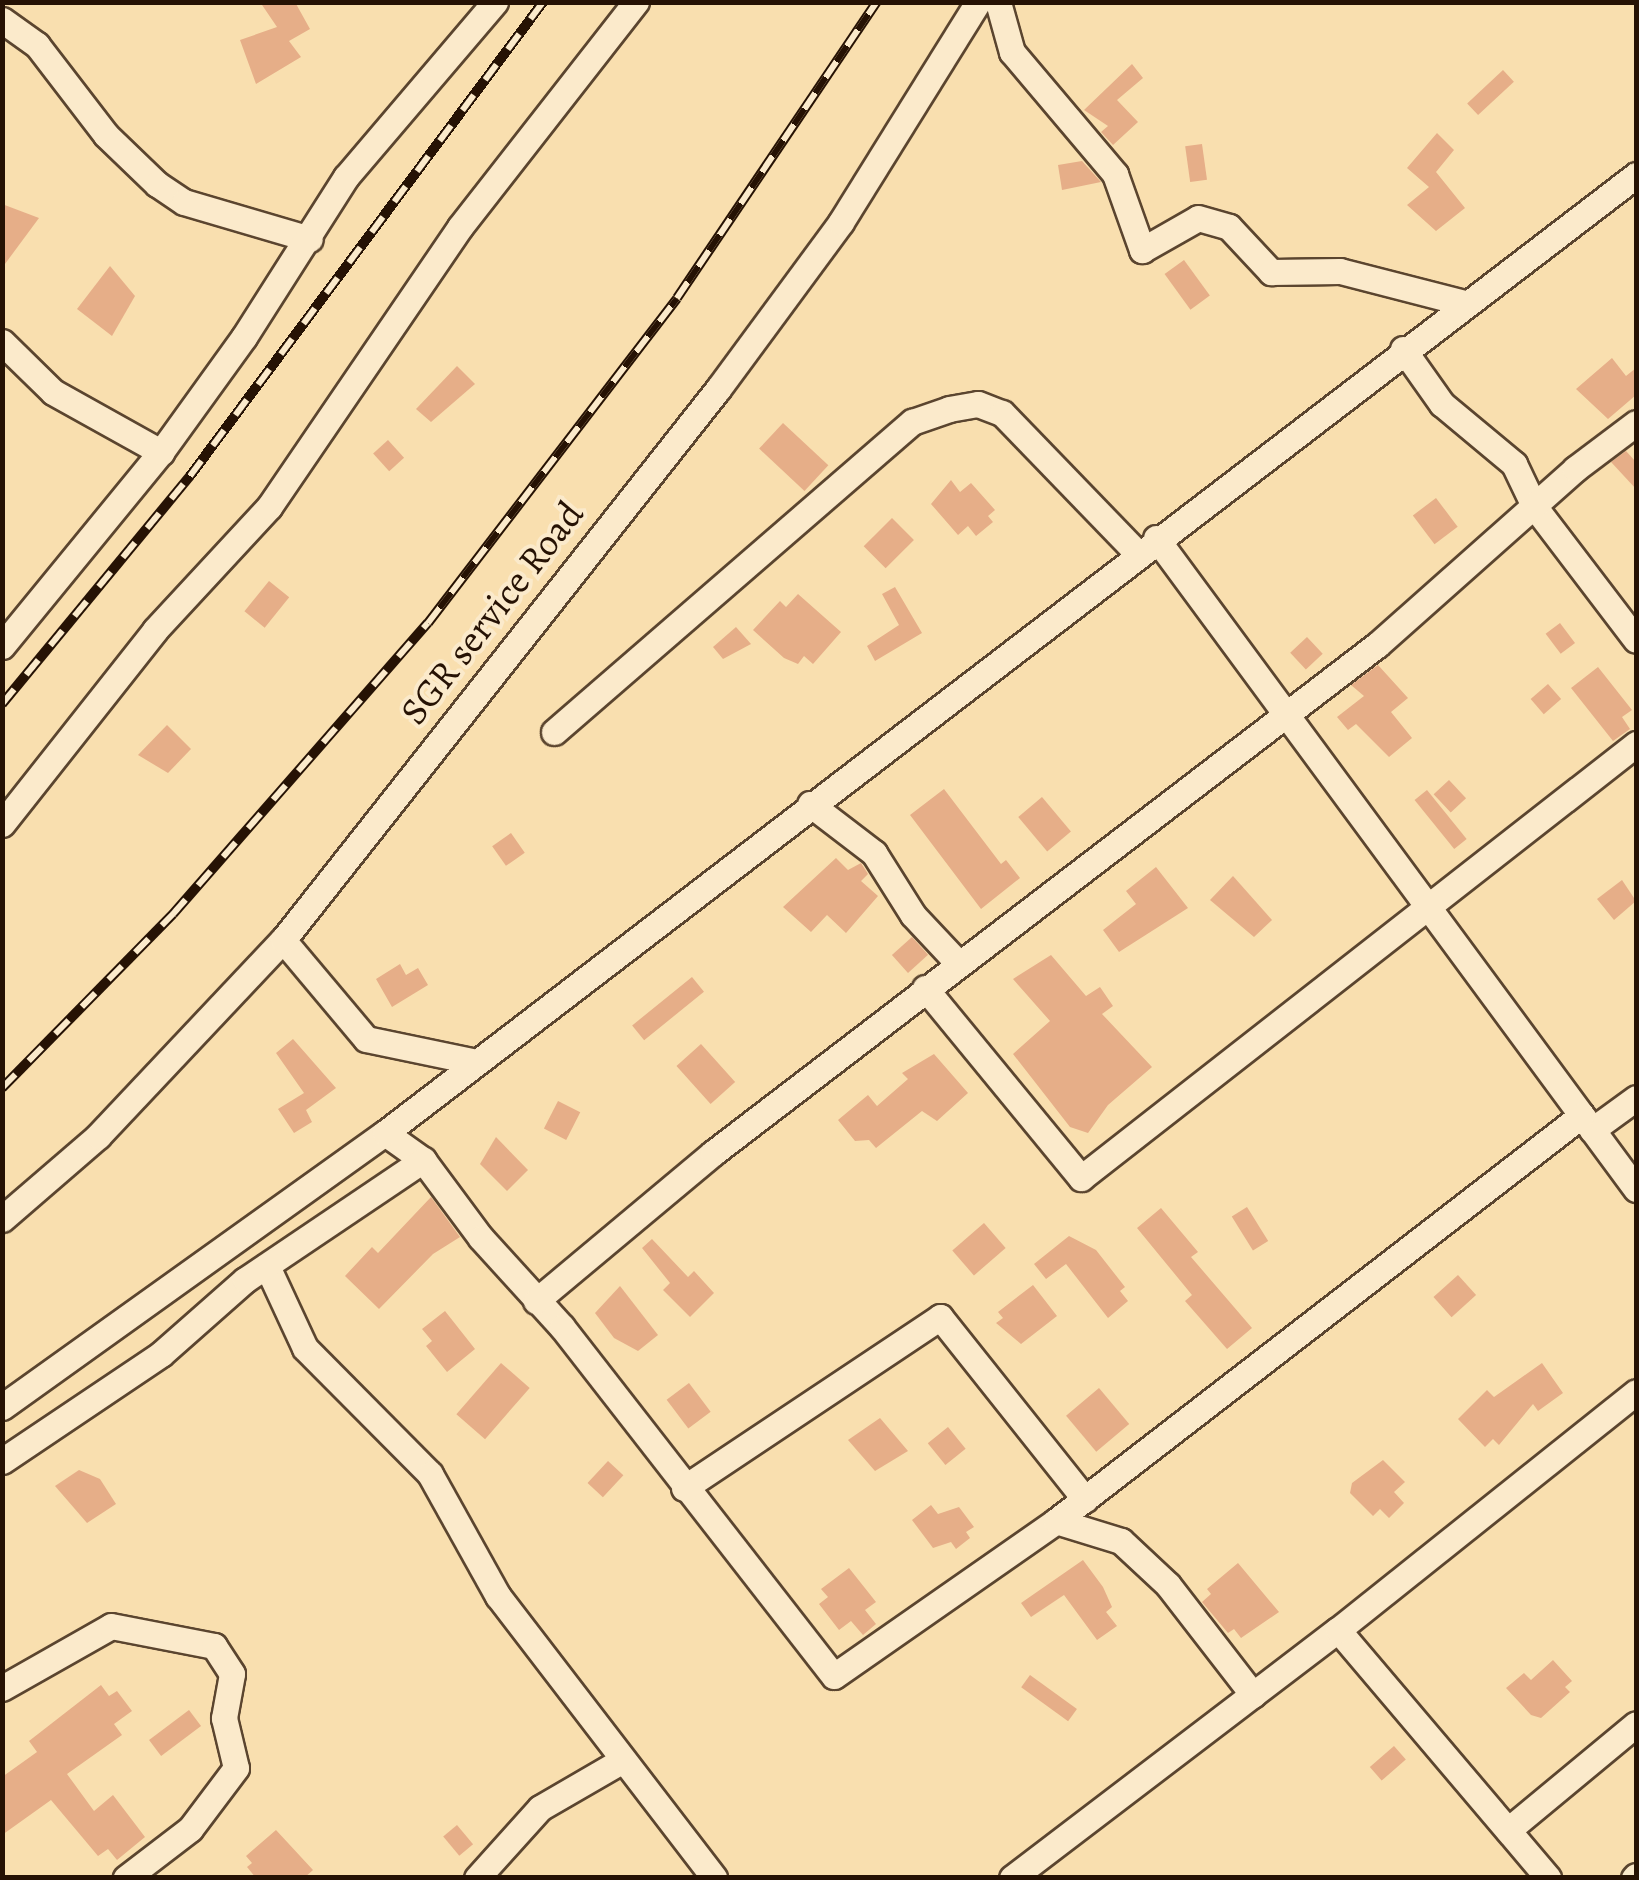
<!DOCTYPE html>
<style>
body{margin:0}
#map{position:relative;width:1639px;height:1880px;overflow:hidden;background:#f9dfaf;font-family:Alegreya,serif}
div>[style]{position:absolute}
[style*='--x']{left:calc(var(--x)*1px);top:calc(var(--y)*1px);width:calc(var(--w)*1px);rotate:calc(var(--a)*1deg)}
.building>*{inset:0;background:#e6ae88;transform-origin:0 0}
.roads{filter:drop-shadow(2px 0 #5b452f) drop-shadow(-2px 0 #5b452f) drop-shadow(0 2px #5b452f) drop-shadow(0 -2px #5b452f)}
.minor>*{height:25px;margin:-12.5px;padding:0 12.5px;transform-origin:12.5px;border-radius:12.5px;background:#fbeacb}
.rail>*{height:10px;margin-top:-5px;transform-origin:0;background:repeating-linear-gradient(90deg,#fbeacb 0 19px,#261204 0 38px);box-sizing:border-box;border-block:2px solid #261204}
span{translate:-50% -50%;white-space:nowrap;text-align:center;line-height:1.15;-webkit-text-stroke:8px #fbeacb;paint-order:stroke}
.street-label{font-size:38px;color:#261204}
.frame{position:absolute;inset:0;border:5px solid #261204;pointer-events:none}
</style>
<div id="map">
<div class="building">
<i style="clip-path:polygon(260px 2px,295px 2px,310px 29px,289px 41px,301px 57px,256px 84px,240px 40px,277px 27px)"></i>
<i style="clip-path:polygon(1132px 64px,1143px 78px,1117px 100px,1138px 122px,1113px 145px,1101px 132px,1108px 126px,1084px 110px)"></i>
<i style="left:1503px;top:70px;width:16px;height:49px;rotate:47deg"></i>
<i style="clip-path:polygon(1437px 133px,1454px 150px,1436px 172px,1465px 208px,1436px 231px,1407px 205px,1429px 187px,1407px 168px)"></i>
<i style="left:1202px;top:144px;width:36px;height:17px;rotate:82deg"></i>
<i style="clip-path:polygon(1082px 161px,1101px 182px,1062px 190px,1058px 165px)"></i>
<i style="clip-path:polygon(2px 204px,39px 218px,2px 268px)"></i>
<i style="left:1184px;top:260px;width:44px;height:24px;rotate:54deg"></i>
<i style="clip-path:polygon(110px 266px,135px 296px,112px 336px,77px 309px)"></i>
<i style="clip-path:polygon(1612px 358px,1626px 376px,1636px 368px,1636px 395px,1608px 419px,1576px 389px)"></i>
<i style="clip-path:polygon(457px 366px,475px 384px,431px 422px,416px 409px)"></i>
<i style="left:783px;top:423px;width:62px;height:35px;rotate:43deg"></i>
<i style="left:388px;top:440px;width:24px;height:20px;rotate:48deg"></i>
<i style="clip-path:polygon(1626px 451px,1636px 462px,1636px 489px,1611px 462px)"></i>
<i style="clip-path:polygon(951px 480px,960px 492px,971px 483px,995px 510px,988px 516px,993px 522px,976px 536px,968px 526px,958px 535px,931px 504px)"></i>
<i style="left:1436px;top:498px;width:36px;height:29px;rotate:53deg"></i>
<i style="left:892px;top:518px;width:31px;height:40px;rotate:45deg"></i>
<i style="left:269px;top:581px;width:26px;height:39px;rotate:39deg"></i>
<i style="clip-path:polygon(895px 587px,922px 633px,875px 661px,867px 646px,899px 625px,882px 594px)"></i>
<i style="clip-path:polygon(798px 594px,841px 632px,813px 664px,804px 656px,798px 664px,784px 658px,753px 630px,780px 601px,786px 607px)"></i>
<i style="left:1560px;top:623px;width:25px;height:18px;rotate:53deg"></i>
<i style="clip-path:polygon(736px 627px,751px 644px,723px 659px,713px 647px)"></i>
<i style="left:1307px;top:637px;width:23px;height:23px;rotate:47deg"></i>
<i style="clip-path:polygon(1378px 665px,1408px 698px,1391px 712px,1412px 738px,1389px 757px,1356px 724px,1348px 730px,1337px 717px,1364px 696px,1351px 685px)"></i>
<i style="clip-path:polygon(1598px 667px,1632px 710px,1622px 717px,1630px 729px,1613px 741px,1571px 688px)"></i>
<i style="left:1548px;top:684px;width:20px;height:23px;rotate:49deg"></i>
<i style="clip-path:polygon(167px 725px,191px 749px,168px 773px,138px 755px)"></i>
<i style="left:1449px;top:780px;width:25px;height:21px;rotate:47deg"></i>
<i style="clip-path:polygon(944px 789px,1001px 864px,1006px 860px,1020px 878px,981px 909px,910px 815px)"></i>
<i style="left:1427px;top:790px;width:63px;height:16px;rotate:51deg"></i>
<i style="left:1042px;top:797px;width:45px;height:31px;rotate:50deg"></i>
<i style="left:511px;top:833px;width:24px;height:23px;rotate:55deg"></i>
<i style="clip-path:polygon(836px 858px,848px 870px,861px 863px,868px 874px,861px 881px,878px 896px,846px 933px,827px 915px,811px 932px,783px 907px)"></i>
<i style="clip-path:polygon(1156px 867px,1188px 908px,1119px 952px,1103px 930px,1136px 904px,1126px 891px)"></i>
<i style="clip-path:polygon(1233px 876px,1272px 920px,1254px 937px,1210px 900px)"></i>
<i style="clip-path:polygon(1622px 880px,1636px 901px,1614px 920px,1597px 899px)"></i>
<i style="left:912px;top:937px;width:24px;height:27px;rotate:48deg"></i>
<i style="clip-path:polygon(1051px 955px,1086px 996px,1100px 987px,1113px 1006px,1102px 1014px,1152px 1067px,1108px 1105px,1088px 1133px,1070px 1127px,1013px 1054px,1050px 1021px,1013px 979px)"></i>
<i style="clip-path:polygon(400px 964px,406px 975px,418px 968px,428px 985px,392px 1007px,376px 979px)"></i>
<i style="left:692px;top:977px;width:19px;height:77px;rotate:51deg"></i>
<i style="clip-path:polygon(293px 1039px,336px 1088px,306px 1110px,312px 1122px,294px 1133px,278px 1109px,304px 1093px,276px 1053px)"></i>
<i style="left:701px;top:1044px;width:51px;height:33px;rotate:48deg"></i>
<i style="clip-path:polygon(934px 1054px,968px 1093px,937px 1121px,922px 1111px,876px 1148px,869px 1140px,855px 1141px,838px 1120px,868px 1095px,877px 1106px,908px 1079px,902px 1073px)"></i>
<i style="left:558px;top:1101px;width:25px;height:31px;rotate:27deg"></i>
<i style="clip-path:polygon(496px 1137px,528px 1170px,507px 1191px,480px 1164px)"></i>
<i style="clip-path:polygon(431px 1197px,460px 1237px,433px 1254px,379px 1309px,345px 1276px,372px 1247px,378px 1253px)"></i>
<i style="left:1247px;top:1207px;width:40px;height:18px;rotate:58deg"></i>
<i style="clip-path:polygon(1161px 1208px,1198px 1252px,1191px 1257px,1252px 1328px,1227px 1349px,1185px 1301px,1192px 1295px,1137px 1228px)"></i>
<i style="left:984px;top:1223px;width:33px;height:42px;rotate:49deg"></i>
<i style="clip-path:polygon(1069px 1236px,1096px 1250px,1125px 1287px,1120px 1291px,1128px 1301px,1108px 1318px,1066px 1264px,1046px 1279px,1034px 1264px)"></i>
<i style="clip-path:polygon(652px 1239px,688px 1277px,694px 1271px,714px 1293px,690px 1317px,663px 1290px,670px 1283px,642px 1248px)"></i>
<i style="left:1458px;top:1275px;width:27px;height:33px;rotate:48deg"></i>
<i style="clip-path:polygon(1033px 1285px,1057px 1316px,1021px 1344px,996px 1323px,1003px 1318px,998px 1312px)"></i>
<i style="clip-path:polygon(620px 1286px,658px 1335px,638px 1351px,614px 1338px,595px 1313px)"></i>
<i style="clip-path:polygon(445px 1311px,475px 1349px,447px 1372px,426px 1346px,432px 1341px,422px 1329px)"></i>
<i style="left:501px;top:1363px;width:38px;height:68px;rotate:41deg"></i>
<i style="clip-path:polygon(1542px 1363px,1563px 1393px,1538px 1411px,1533px 1404px,1499px 1445px,1493px 1439px,1485px 1447px,1458px 1419px,1487px 1390px,1494px 1397px)"></i>
<i style="left:689px;top:1383px;width:36px;height:28px;rotate:53deg"></i>
<i style="left:1099px;top:1388px;width:47px;height:43px;rotate:50deg"></i>
<i style="clip-path:polygon(880px 1418px,908px 1451px,875px 1471px,848px 1440px)"></i>
<i style="left:948px;top:1427px;width:28px;height:26px;rotate:51deg"></i>
<i style="clip-path:polygon(1383px 1460px,1405px 1482px,1394px 1492px,1404px 1503px,1389px 1518px,1380px 1509px,1373px 1516px,1350px 1493px,1352px 1483px)"></i>
<i style="left:608px;top:1461px;width:21px;height:30px;rotate:43deg"></i>
<i style="clip-path:polygon(79px 1470px,100px 1479px,116px 1504px,87px 1523px,55px 1486px)"></i>
<i style="clip-path:polygon(931px 1505px,938px 1514px,959px 1507px,974px 1527px,966px 1532px,970px 1538px,956px 1549px,951px 1542px,933px 1548px,912px 1520px)"></i>
<i style="clip-path:polygon(1083px 1560px,1103px 1587px,1112px 1607px,1106px 1612px,1117px 1626px,1097px 1640px,1064px 1595px,1031px 1617px,1021px 1603px)"></i>
<i style="clip-path:polygon(1238px 1563px,1279px 1612px,1241px 1638px,1234px 1629px,1228px 1633px,1202px 1602px,1211px 1594px,1207px 1589px)"></i>
<i style="clip-path:polygon(849px 1568px,876px 1602px,865px 1610px,876px 1624px,863px 1635px,851px 1621px,839px 1630px,819px 1604px,828px 1597px,821px 1589px)"></i>
<i style="clip-path:polygon(1553px 1660px,1572px 1681px,1565px 1687px,1570px 1692px,1541px 1718px,1531px 1715px,1506px 1688px,1524px 1673px,1531px 1680px)"></i>
<i style="left:1030px;top:1675px;width:58px;height:15px;rotate:36deg"></i>
<i style="clip-path:polygon(101px 1685px,109px 1696px,117px 1691px,132px 1711px,114px 1724px,122px 1735px,67px 1774px,94px 1811px,113px 1795px,145px 1837px,117px 1860px,108px 1849px,98px 1856px,51px 1800px,2px 1835px,2px 1777px,37px 1752px,29px 1741px)"></i>
<i style="left:189px;top:1710px;width:20px;height:50px;rotate:53deg"></i>
<i style="left:1394px;top:1746px;width:18px;height:32px;rotate:49deg"></i>
<i style="left:457px;top:1825px;width:25px;height:18px;rotate:50deg"></i>
<i style="clip-path:polygon(276px 1830px,313px 1870px,304px 1878px,256px 1878px,247px 1867px,252px 1863px,246px 1856px)"></i>
</div>
<div class="roads">
<div class="minor">
<i style="--x:998;--y:2;--w:52;--a:74.4"></i>
<i style="--x:1012;--y:52;--w:160;--a:49.8"></i>
<i style="--x:1115;--y:174;--w:81;--a:70.4"></i>
<i style="--x:1142;--y:250;--w:64;--a:-29.7"></i>
<i style="--x:1198;--y:218;--w:32;--a:16"></i>
<i style="--x:1229;--y:227;--w:62;--a:47"></i>
<i style="--x:1271;--y:272;--w:69;--a:-0.8"></i>
<i style="--x:1340;--y:271;--w:129;--a:14.4"></i>
<i style="--x:2;--y:20;--w:43;--a:35.5"></i>
<i style="--x:37;--y:45;--w:113;--a:52.5"></i>
<i style="--x:106;--y:135;--w:71;--a:43.9"></i>
<i style="--x:157;--y:184;--w:32;--a:34"></i>
<i style="--x:184;--y:202;--w:131;--a:16.4"></i>
<i style="--x:2;--y:342;--w:71;--a:44.4"></i>
<i style="--x:53;--y:392;--w:124;--a:29.1"></i>
<i style="--x:1403;--y:349;--w:67;--a:54.7"></i>
<i style="--x:1442;--y:404;--w:94;--a:39.8"></i>
<i style="--x:1514;--y:464;--w:47;--a:64.5"></i>
<i style="--x:1534;--y:506;--w:168;--a:52.7"></i>
<i style="--x:1156;--y:538;--w:809;--a:53.6"></i>
<i style="--x:2;--y:646;--w:251;--a:-50.7"></i>
<i style="--x:161;--y:452;--w:142;--a:-54.2"></i>
<i style="--x:244;--y:337;--w:190;--a:-57.5"></i>
<i style="--x:346;--y:177;--w:230;--a:-49.6"></i>
<i style="--x:554;--y:732;--w:474;--a:-40.9"></i>
<i style="--x:912;--y:422;--w:39;--a:-19"></i>
<i style="--x:949;--y:409;--w:29;--a:-10"></i>
<i style="--x:978;--y:404;--w:26;--a:21"></i>
<i style="--x:1002;--y:413;--w:194;--a:46"></i>
<i style="--x:810;--y:804;--w:81;--a:37.4"></i>
<i style="--x:874;--y:853;--w:73;--a:57.8"></i>
<i style="--x:913;--y:915;--w:67;--a:46.8"></i>
<i style="--x:2;--y:824;--w:247;--a:-51.7"></i>
<i style="--x:155;--y:630;--w:168;--a:-47.2"></i>
<i style="--x:269;--y:507;--w:339;--a:-55.7"></i>
<i style="--x:460;--y:227;--w:286;--a:-52"></i>
<i style="--x:283;--y:940;--w:129;--a:50"></i>
<i style="--x:366;--y:1039;--w:113;--a:11.7"></i>
<i style="--x:925;--y:988;--w:246;--a:50.6"></i>
<i style="--x:1081;--y:1178;--w:705;--a:-38.02"></i>
<i style="--x:1592;--y:1130;--w:54;--a:-36"></i>
<i style="--x:385;--y:1133;--w:47;--a:35.4"></i>
<i style="--x:423;--y:1160;--w:97;--a:53.4"></i>
<i style="--x:481;--y:1238;--w:120;--a:47.7"></i>
<i style="--x:562;--y:1327;--w:442;--a:52.1"></i>
<i style="--x:834;--y:1676;--w:271;--a:-34.9"></i>
<i style="--x:1056;--y:1521;--w:68;--a:17.1"></i>
<i style="--x:1121;--y:1541;--w:64;--a:43.1"></i>
<i style="--x:1168;--y:1585;--w:139;--a:52.3"></i>
<i style="--x:2;--y:1219;--w:127;--a:-40.8"></i>
<i style="--x:98;--y:1136;--w:270;--a:-46.7"></i>
<i style="--x:283;--y:940;--w:702;--a:-51.71"></i>
<i style="--x:718;--y:389;--w:207;--a:-53.6"></i>
<i style="--x:841;--y:222;--w:259;--a:-58.1"></i>
<i style="--x:267;--y:1266;--w:90;--a:65.1"></i>
<i style="--x:305;--y:1348;--w:177;--a:45.2"></i>
<i style="--x:430;--y:1474;--w:140;--a:60.9"></i>
<i style="--x:498;--y:1596;--w:355;--a:52.5"></i>
<i style="--x:536;--y:1301;--w:231;--a:-39.9"></i>
<i style="--x:713;--y:1153;--w:836;--a:-37.42"></i>
<i style="--x:1377;--y:645;--w:265;--a:-41.6"></i>
<i style="--x:1575;--y:469;--w:76;--a:-37"></i>
<i style="--x:2;--y:1407;--w:471;--a:-35.6"></i>
<i style="--x:385;--y:1133;--w:1576;--a:-37.44"></i>
<i style="--x:2;--y:1461;--w:192;--a:-33.9"></i>
<i style="--x:161;--y:1354;--w:112;--a:-41.4"></i>
<i style="--x:245;--y:1280;--w:215;--a:-34"></i>
<i style="--x:684;--y:1488;--w:308;--a:-33.7"></i>
<i style="--x:940;--y:1317;--w:233;--a:51.5"></i>
<i style="--x:1056;--y:1521;--w:664;--a:-37.66"></i>
<i style="--x:1338;--y:1630;--w:325;--a:49.7"></i>
<i style="--x:2;--y:1688;--w:125;--a:-29.6"></i>
<i style="--x:111;--y:1626;--w:105;--a:11"></i>
<i style="--x:214;--y:1646;--w:33;--a:57"></i>
<i style="--x:232;--y:1674;--w:45;--a:100.3"></i>
<i style="--x:224;--y:1718;--w:51;--a:76.5"></i>
<i style="--x:236;--y:1768;--w:76;--a:127"></i>
<i style="--x:190;--y:1829;--w:81;--a:142.6"></i>
<i style="--x:1508;--y:1830;--w:166;--a:-39.6"></i>
<i style="--x:477;--y:1878;--w:94;--a:-48"></i>
<i style="--x:540;--y:1808;--w:94;--a:-30.1"></i>
<i style="--x:1012;--y:1878;--w:410;--a:-37.3"></i>
<i style="--x:1338;--y:1630;--w:381;--a:-38.6"></i>
<i style="--x:1634;--y:1878;--w:3;--a:-45"></i>
</div>
</div>
<div class="rail">
<i style="--x:2;--y:704;--w:296;--a:-50.5"></i>
<i style="--x:190;--y:476;--w:591;--a:-53.32"></i>
<i style="--x:2;--y:1088;--w:244;--a:-45.5"></i>
<i style="--x:173;--y:914;--w:387;--a:-48.8"></i>
<i style="--x:428;--y:623;--w:409;--a:-52.5"></i>
<i style="--x:677;--y:298;--w:357;--a:-56"></i>
</div>
<div class="street-label">
<span style="left:492px;top:613px;rotate:-52deg">SGR service Road</span>
</div>
<div class="frame"></div>
</div>
